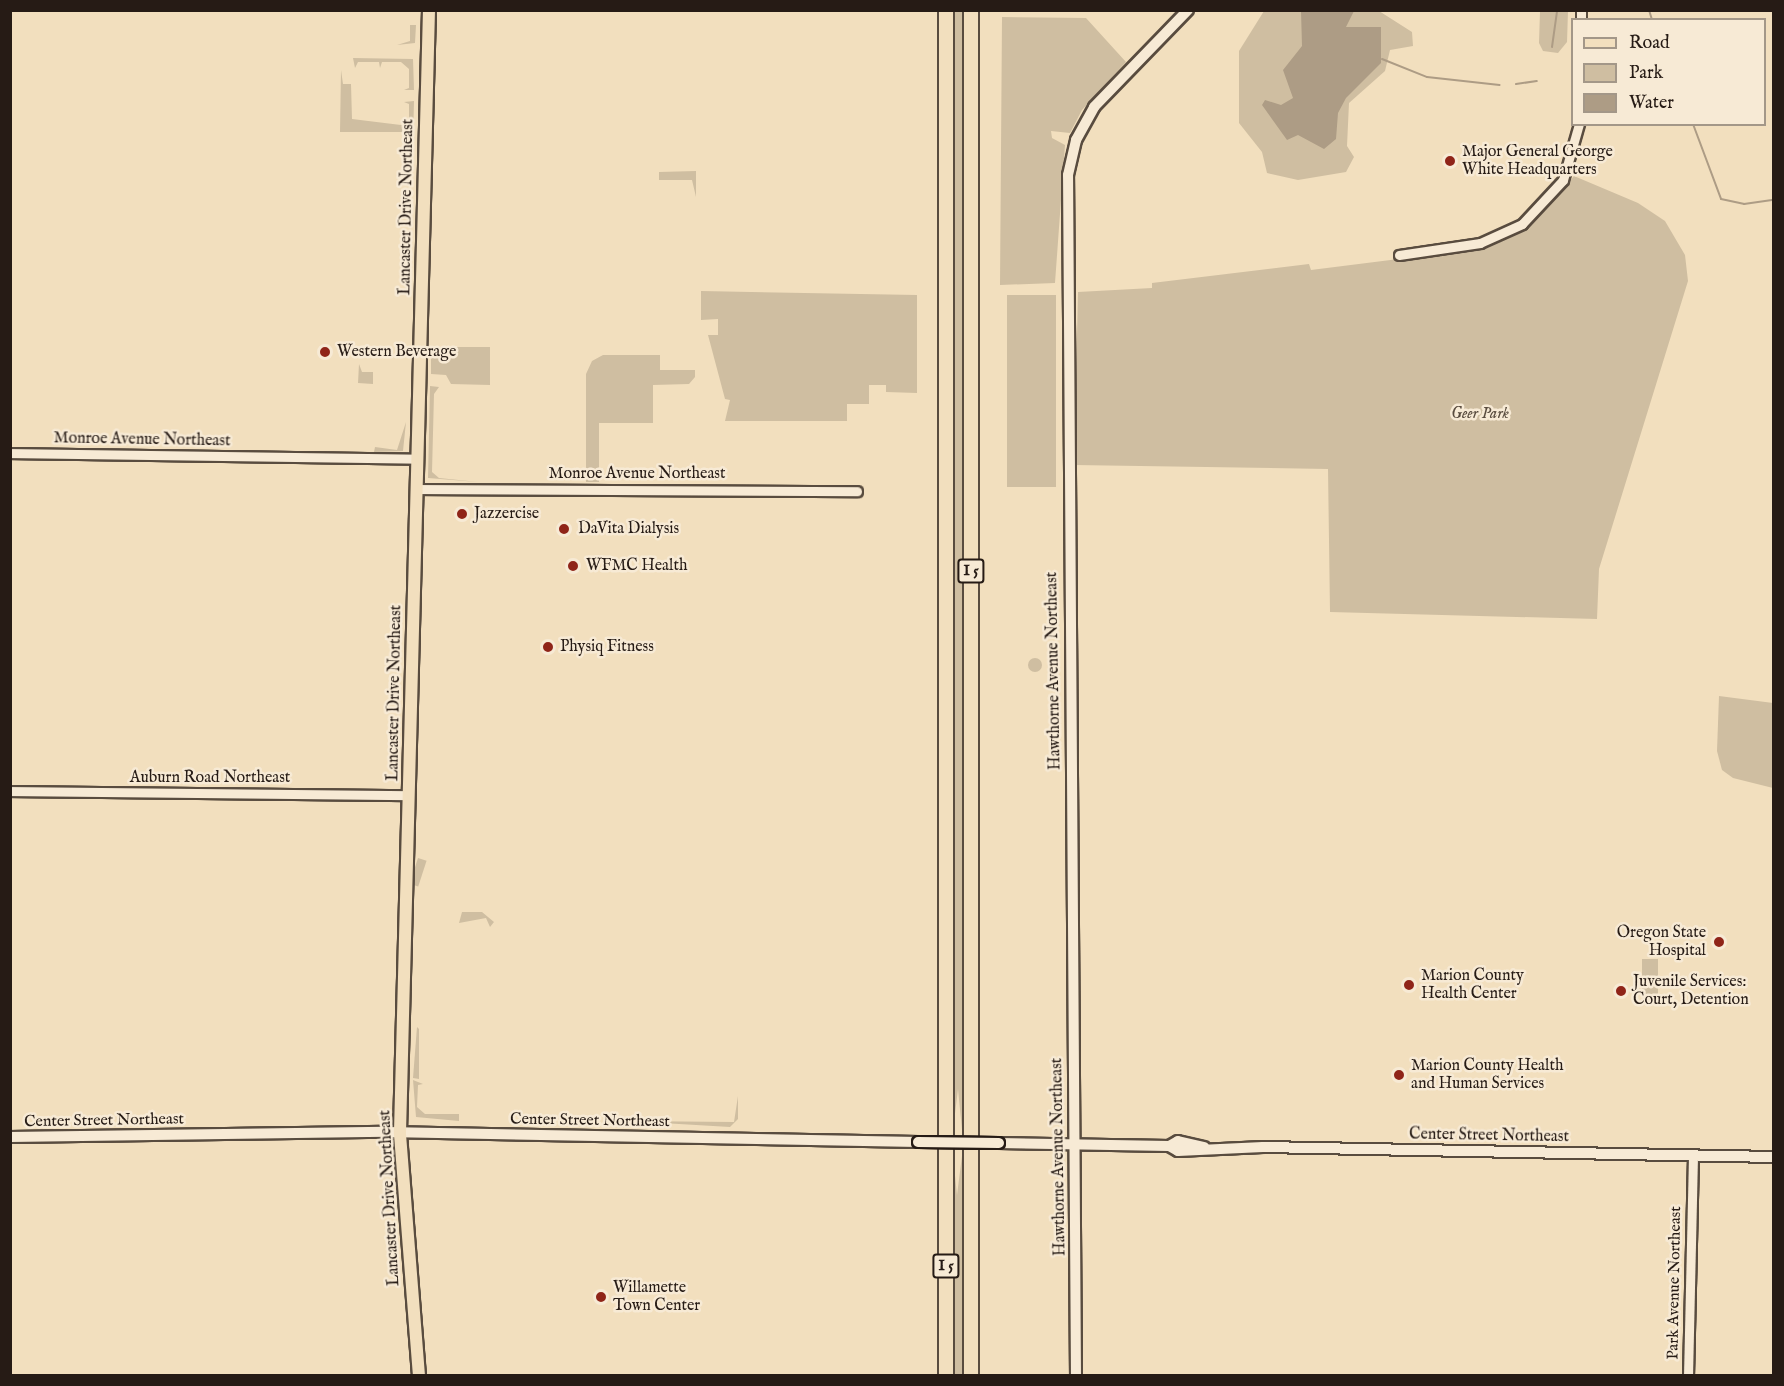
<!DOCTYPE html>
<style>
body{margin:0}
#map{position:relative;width:1784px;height:1386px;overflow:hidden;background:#f2dfbe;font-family:"IM FELL English",serif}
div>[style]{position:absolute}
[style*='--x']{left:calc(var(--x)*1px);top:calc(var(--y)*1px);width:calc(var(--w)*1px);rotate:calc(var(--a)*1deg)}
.green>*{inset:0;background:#cfbea1;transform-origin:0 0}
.round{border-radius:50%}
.water>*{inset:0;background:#ad9c85}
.stream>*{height:2px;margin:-1px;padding:0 1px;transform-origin:1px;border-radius:1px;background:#ad9c85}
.roads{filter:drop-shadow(2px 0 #594c3f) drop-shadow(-2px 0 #594c3f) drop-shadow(0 2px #594c3f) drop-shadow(0 -2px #594c3f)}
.tertiary>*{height:9px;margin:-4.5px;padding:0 4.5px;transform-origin:4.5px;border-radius:4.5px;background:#f7ead5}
.secondary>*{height:10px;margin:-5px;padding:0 5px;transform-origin:5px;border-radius:5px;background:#f7ead5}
.primary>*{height:12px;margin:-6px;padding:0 6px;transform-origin:6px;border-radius:6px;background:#f2dfbe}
.motorway>*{height:14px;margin:-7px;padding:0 7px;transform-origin:7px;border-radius:7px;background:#f2dfbe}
.bridges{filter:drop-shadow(2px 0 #261b15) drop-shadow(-2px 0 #261b15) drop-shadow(0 2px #261b15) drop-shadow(0 -2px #261b15)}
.secondary-bridge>*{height:10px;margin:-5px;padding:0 5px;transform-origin:5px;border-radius:5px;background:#f7ead5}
.dots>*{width:16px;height:16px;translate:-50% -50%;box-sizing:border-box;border:3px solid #f7ead5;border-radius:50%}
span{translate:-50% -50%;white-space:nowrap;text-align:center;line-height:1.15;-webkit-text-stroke:5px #f7ead5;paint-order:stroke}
.shield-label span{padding:2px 4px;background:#f7ead5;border:2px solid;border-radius:4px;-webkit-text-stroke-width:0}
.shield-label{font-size:15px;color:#261b15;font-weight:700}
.poi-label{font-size:16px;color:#261b15}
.left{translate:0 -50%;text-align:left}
.right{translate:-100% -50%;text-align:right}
.street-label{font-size:16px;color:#261b15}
.park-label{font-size:16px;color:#594c3f;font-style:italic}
.frame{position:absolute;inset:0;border:12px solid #261b15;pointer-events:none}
.legend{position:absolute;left:1571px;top:18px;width:195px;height:108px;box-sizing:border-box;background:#f7ead5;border:2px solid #a39788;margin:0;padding:8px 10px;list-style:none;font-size:18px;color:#261b15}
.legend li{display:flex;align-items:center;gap:12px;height:30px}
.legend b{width:30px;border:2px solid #a39788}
</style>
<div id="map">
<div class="green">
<i style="clip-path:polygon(962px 11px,962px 1130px,958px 1089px,953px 1130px,954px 11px)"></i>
<i style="clip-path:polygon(1264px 11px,1379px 11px,1412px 32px,1413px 46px,1390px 50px,1385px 71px,1349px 103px,1347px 146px,1354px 157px,1346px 172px,1298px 180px,1267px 173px,1262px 152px,1239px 123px,1239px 51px)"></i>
<i style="clip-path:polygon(1540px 11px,1568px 11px,1567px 42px,1558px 53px,1543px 51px,1539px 43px)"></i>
<i style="clip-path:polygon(1002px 17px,1086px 18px,1126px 62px,1082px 110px,1070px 133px,1051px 131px,1052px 138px,1065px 145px,1055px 283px,1000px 285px)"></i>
<i style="clip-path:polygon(410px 25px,416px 25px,415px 43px,397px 45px,410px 41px)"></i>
<i style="clip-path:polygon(353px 58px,413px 59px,414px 90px,404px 90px,409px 88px,409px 69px,401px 62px,382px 62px,380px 68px,379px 62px,358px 62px,355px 68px)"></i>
<i style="clip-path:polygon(341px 70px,343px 84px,351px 84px,352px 119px,409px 126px,409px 104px,404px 102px,414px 101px,413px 139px,405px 132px,340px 132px)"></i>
<i style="clip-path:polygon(696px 171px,696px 197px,692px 180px,659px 180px,659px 172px)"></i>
<i style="clip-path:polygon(1574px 176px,1638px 203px,1665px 221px,1685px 255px,1688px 281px,1599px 569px,1597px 619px,1330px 612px,1328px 469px,1074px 465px,1078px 292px,1152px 288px,1152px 283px,1309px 264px,1311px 270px,1478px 249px,1532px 224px)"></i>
<i style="clip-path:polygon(701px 291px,917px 295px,917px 393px,886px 392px,886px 385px,869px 385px,869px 404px,847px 404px,847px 421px,725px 421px,730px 400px,725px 399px,708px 335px,718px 335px,718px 319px,701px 320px)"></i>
<i style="left:1007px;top:295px;width:49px;height:192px"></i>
<i style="clip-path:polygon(431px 347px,490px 347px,490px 385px,451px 384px,446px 375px,431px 374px)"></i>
<i style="clip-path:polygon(603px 355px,660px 355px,660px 370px,695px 370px,695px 377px,689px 384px,653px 385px,653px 423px,599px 423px,599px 482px,586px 482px,586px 374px,592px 361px)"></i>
<i style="clip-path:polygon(359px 364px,362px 372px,373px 372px,373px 384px,358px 383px)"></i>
<i style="clip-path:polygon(430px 386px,439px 387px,434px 394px,432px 472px,439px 478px,478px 482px,428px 478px)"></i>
<i style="clip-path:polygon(406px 422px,403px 451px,374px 452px,375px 447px,397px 450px)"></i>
<i class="round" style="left:1028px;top:658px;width:14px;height:14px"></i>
<i style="clip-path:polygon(1719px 696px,1773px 703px,1773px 788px,1733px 778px,1722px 770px,1717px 751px)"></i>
<i style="left:418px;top:858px;width:9px;height:27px;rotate:18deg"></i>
<i style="clip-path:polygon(462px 912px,482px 912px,494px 922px,490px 927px,486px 918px,459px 923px)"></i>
<i style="left:1642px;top:959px;width:16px;height:44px"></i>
<i style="clip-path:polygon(417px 1027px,419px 1029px,419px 1079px,413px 1078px)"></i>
<i style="clip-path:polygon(413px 1080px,423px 1084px,418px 1085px,417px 1107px,425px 1114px,459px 1114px,459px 1121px,416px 1117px)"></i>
<i style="clip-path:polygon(738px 1096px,738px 1119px,730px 1127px,628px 1121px,734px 1122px)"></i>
<i style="clip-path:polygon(953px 1156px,957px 1195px,962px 1156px,962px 1376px,954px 1375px)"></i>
</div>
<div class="water">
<i style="clip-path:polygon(1301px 11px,1354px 11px,1346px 27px,1381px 27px,1381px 63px,1346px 98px,1338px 113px,1336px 139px,1324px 149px,1298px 135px,1287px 140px,1262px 105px,1265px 100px,1281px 105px,1293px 98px,1283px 70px,1302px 46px)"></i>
</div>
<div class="stream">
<i style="--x:1649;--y:10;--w:10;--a:73"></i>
<i style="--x:1552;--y:47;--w:37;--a:-82"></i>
<i style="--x:1382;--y:59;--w:48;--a:21.8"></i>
<i style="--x:1427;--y:77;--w:73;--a:6.3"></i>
<i style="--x:1516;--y:84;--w:21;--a:-8"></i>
<i style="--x:1693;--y:124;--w:80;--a:69.5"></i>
<i style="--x:1721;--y:199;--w:24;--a:12"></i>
<i style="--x:1744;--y:204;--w:30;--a:-8"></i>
</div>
<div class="roads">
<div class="tertiary">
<i style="--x:1581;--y:20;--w:10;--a:-90"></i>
<i style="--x:1399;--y:255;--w:82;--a:-8.4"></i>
<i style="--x:1480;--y:243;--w:46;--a:-24.3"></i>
<i style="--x:1522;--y:224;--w:60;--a:-47"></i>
<i style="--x:1563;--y:180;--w:58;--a:-74.1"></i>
<i style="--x:10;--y:453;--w:407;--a:0.8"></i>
<i style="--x:416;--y:489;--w:441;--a:0.3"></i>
<i style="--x:10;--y:791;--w:398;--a:0.6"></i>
<i style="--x:1688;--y:1376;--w:221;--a:-88.7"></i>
</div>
<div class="secondary">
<i style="--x:10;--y:1137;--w:376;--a:-0.8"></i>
<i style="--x:386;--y:1132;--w:532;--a:1.08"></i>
<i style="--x:999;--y:1143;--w:170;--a:1"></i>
<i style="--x:1169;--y:1146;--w:10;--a:-29"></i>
<i style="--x:1178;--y:1141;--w:27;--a:13"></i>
<i style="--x:1169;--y:1146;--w:10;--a:29"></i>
<i style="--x:1178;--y:1151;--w:85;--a:-2.7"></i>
<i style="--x:1263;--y:1147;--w:511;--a:1.12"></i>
<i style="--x:1076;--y:1376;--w:1201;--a:-90.38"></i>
<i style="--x:1068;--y:175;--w:36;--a:-77"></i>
<i style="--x:1076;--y:140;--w:38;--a:-61"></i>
<i style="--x:1094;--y:107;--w:135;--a:-45.9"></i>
</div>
<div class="primary">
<i style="--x:419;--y:1376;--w:245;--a:-94.5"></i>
<i style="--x:400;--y:1132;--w:1122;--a:-88.52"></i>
</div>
<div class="motorway">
<i style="--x:946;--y:1376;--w:1366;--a:-90"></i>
<i style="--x:971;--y:1376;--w:1366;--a:-90"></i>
</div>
</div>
<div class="bridges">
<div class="secondary-bridge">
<i style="--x:918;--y:1142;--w:81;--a:0.7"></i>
</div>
</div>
<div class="dots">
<i style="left:1450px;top:161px;background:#8f2418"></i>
<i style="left:325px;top:352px;background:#8f2418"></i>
<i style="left:462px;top:514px;background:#8f2418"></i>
<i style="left:564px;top:529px;background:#8f2418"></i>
<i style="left:573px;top:566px;background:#8f2418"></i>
<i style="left:548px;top:647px;background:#8f2418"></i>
<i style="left:1719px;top:942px;background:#8f2418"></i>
<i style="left:1409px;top:985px;background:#8f2418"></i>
<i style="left:1621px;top:991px;background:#8f2418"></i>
<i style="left:1399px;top:1075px;background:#8f2418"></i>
<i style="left:601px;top:1297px;background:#8f2418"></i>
</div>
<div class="shield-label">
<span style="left:971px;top:571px">I 5</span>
<span style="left:946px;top:1266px">I 5</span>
</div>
<div class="poi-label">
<span class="left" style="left:1462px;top:161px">Major General George<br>White Headquarters</span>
<span class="left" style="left:337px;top:352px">Western Beverage</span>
<span class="left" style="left:474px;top:514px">Jazzercise</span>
<span class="left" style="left:578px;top:529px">DaVita Dialysis</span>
<span class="left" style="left:586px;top:566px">WFMC Health</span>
<span class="left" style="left:560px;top:647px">Physiq Fitness</span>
<span class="right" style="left:1706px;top:942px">Oregon State<br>Hospital</span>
<span class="left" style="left:1421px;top:985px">Marion County<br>Health Center</span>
<span class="left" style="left:1633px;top:991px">Juvenile Services:<br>Court, Detention</span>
<span class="left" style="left:1411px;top:1075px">Marion County Health<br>and Human Services</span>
<span class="left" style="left:613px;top:1297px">Willamette<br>Town Center</span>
</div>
<div class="street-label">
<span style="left:407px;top:207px;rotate:-89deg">Lancaster Drive Northeast</span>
<span style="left:142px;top:440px;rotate:1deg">Monroe Avenue Northeast</span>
<span style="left:637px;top:474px">Monroe Avenue Northeast</span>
<span style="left:1054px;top:671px;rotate:-91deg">Hawthorne Avenue Northeast</span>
<span style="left:395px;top:693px;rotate:-89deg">Lancaster Drive Northeast</span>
<span style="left:210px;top:778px">Auburn Road Northeast</span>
<span style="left:104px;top:1121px;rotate:-1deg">Center Street Northeast</span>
<span style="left:590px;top:1121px;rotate:1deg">Center Street Northeast</span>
<span style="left:1489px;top:1136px;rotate:1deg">Center Street Northeast</span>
<span style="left:1059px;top:1157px;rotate:-91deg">Hawthorne Avenue Northeast</span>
<span style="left:390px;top:1198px;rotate:-93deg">Lancaster Drive Northeast</span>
<span style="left:1675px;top:1283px;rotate:-89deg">Park Avenue Northeast</span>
</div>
<div class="park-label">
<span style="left:1480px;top:414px">Geer Park</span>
</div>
<div class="frame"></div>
<ul class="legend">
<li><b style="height:8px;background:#f2dfbe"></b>Road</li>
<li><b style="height:16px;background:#cfbea1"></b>Park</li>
<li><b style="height:16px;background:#ad9c85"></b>Water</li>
</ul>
</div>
